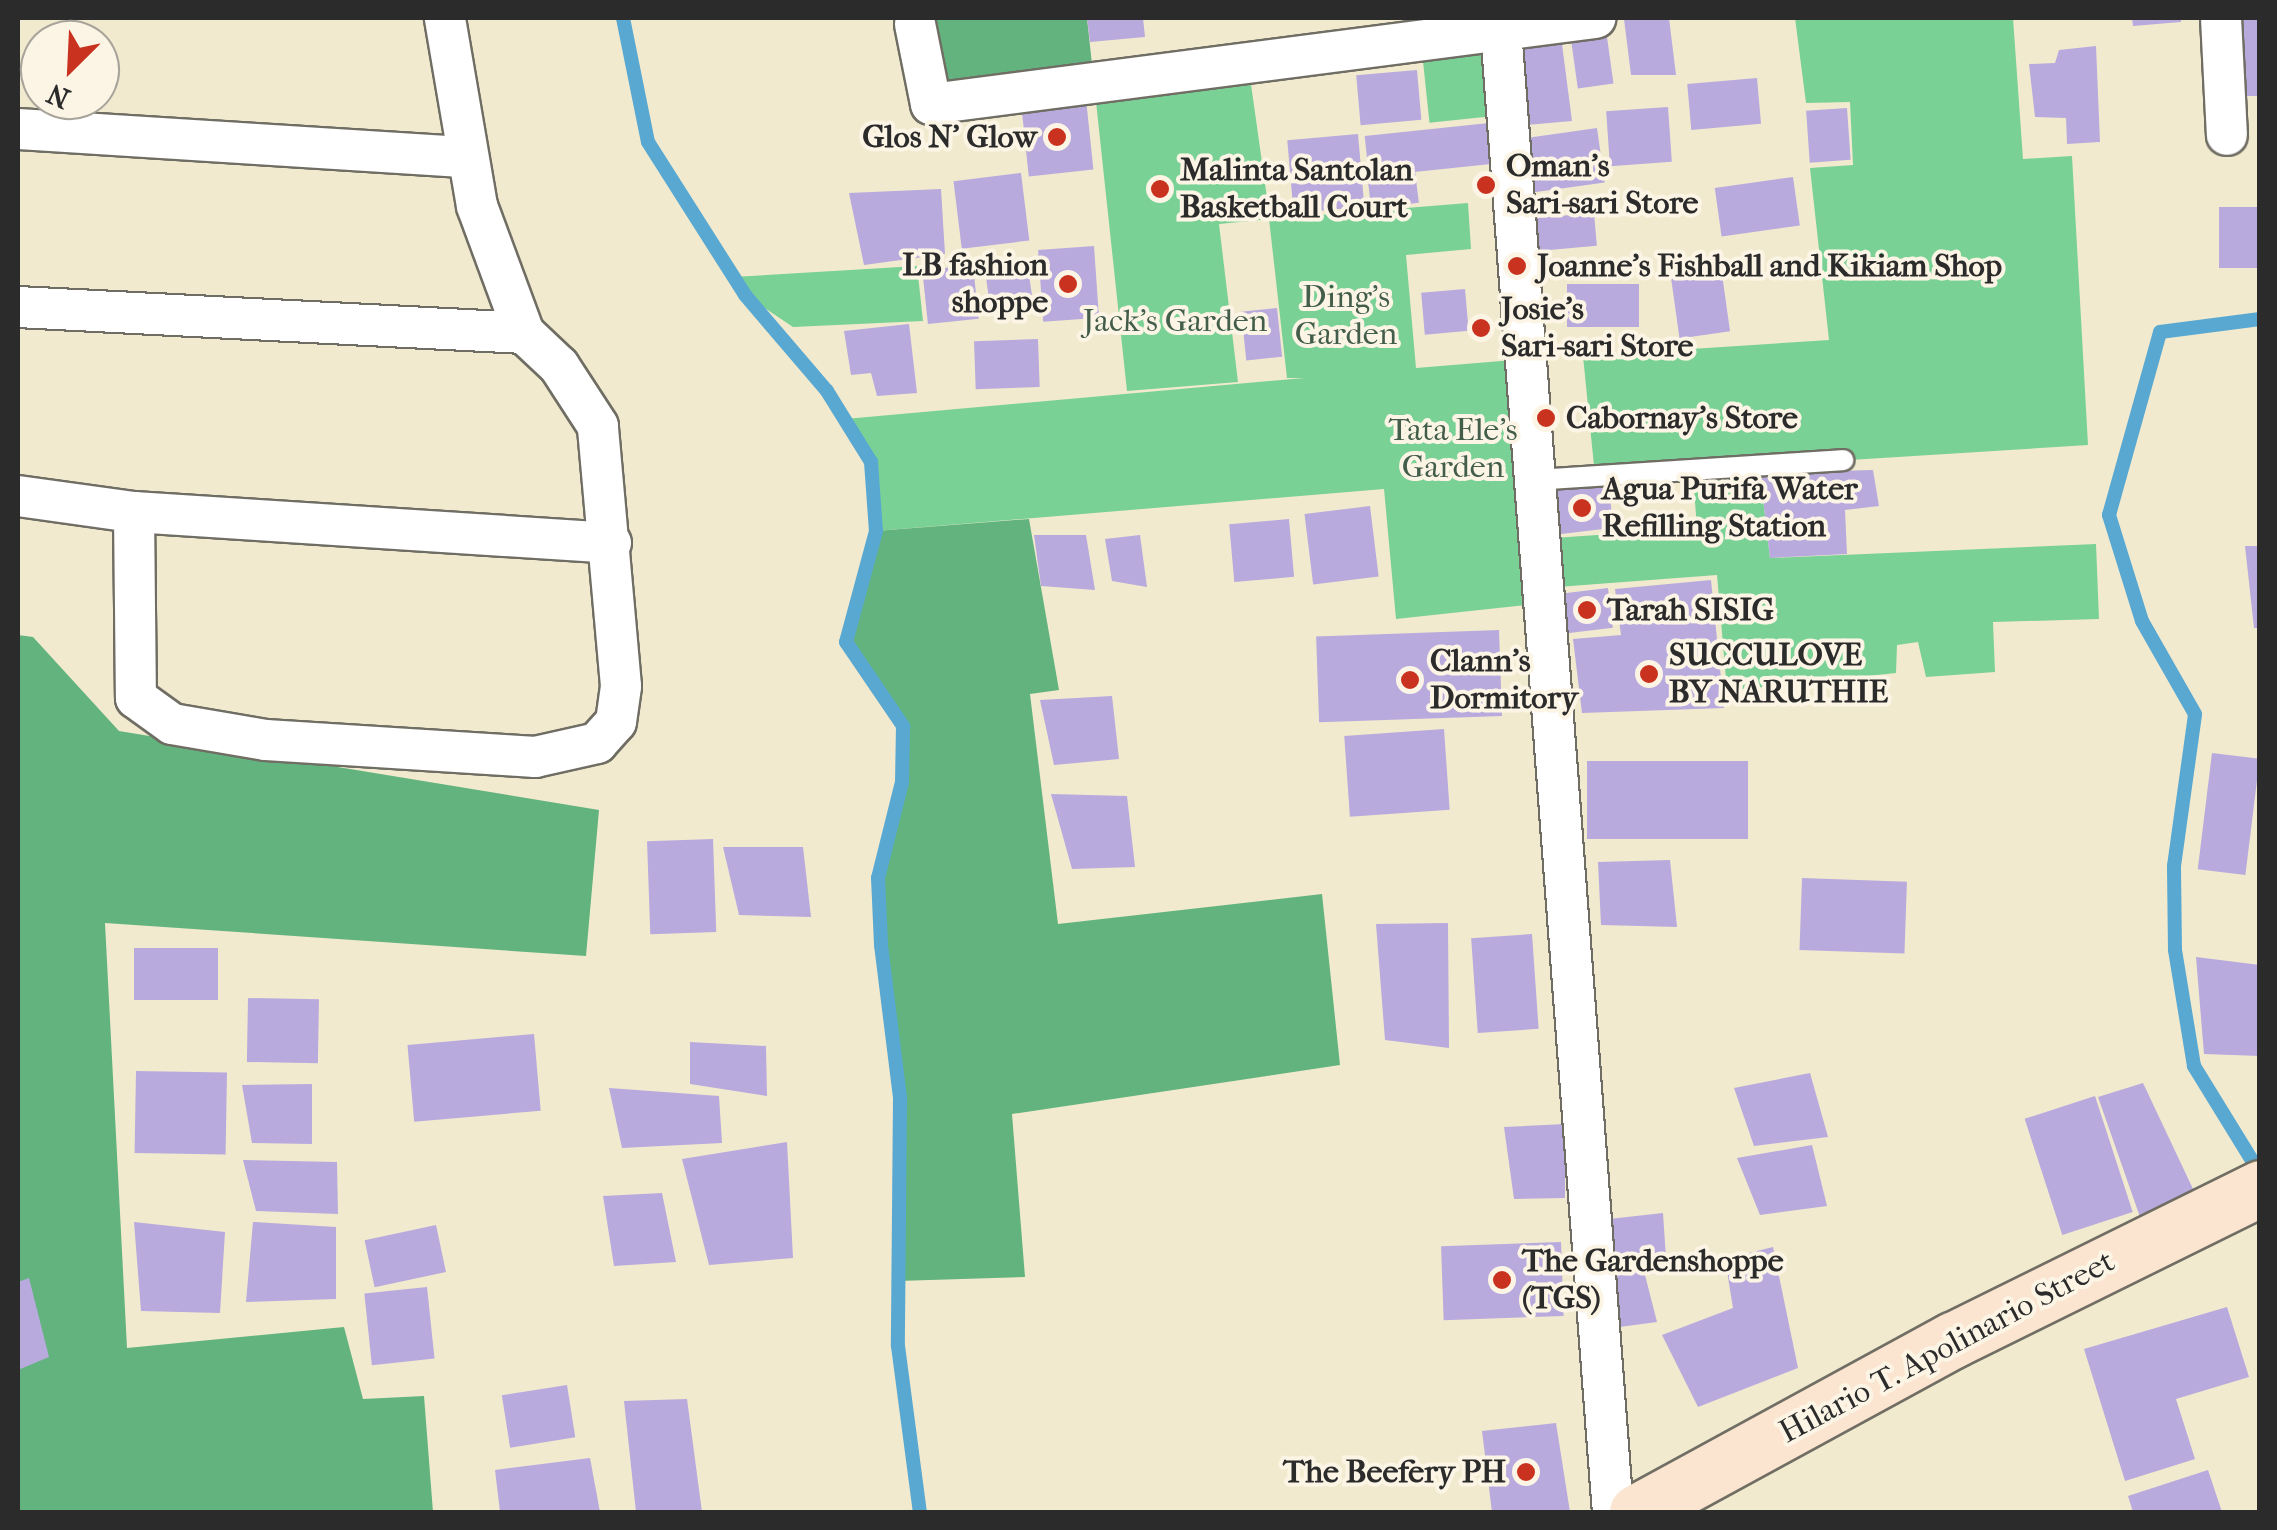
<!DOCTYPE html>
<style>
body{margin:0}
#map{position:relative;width:2277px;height:1530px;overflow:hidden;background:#f1eacf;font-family:"IM FELL French Canon",serif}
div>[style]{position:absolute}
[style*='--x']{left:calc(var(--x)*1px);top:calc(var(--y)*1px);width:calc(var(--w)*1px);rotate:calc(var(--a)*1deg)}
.green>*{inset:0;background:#7ad196;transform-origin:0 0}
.forest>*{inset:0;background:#63b37f}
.stream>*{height:14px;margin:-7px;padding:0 7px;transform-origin:7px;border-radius:7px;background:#58a8d2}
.building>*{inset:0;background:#b8aadd;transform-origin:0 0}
.roads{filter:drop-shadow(2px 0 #706e64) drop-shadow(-2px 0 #706e64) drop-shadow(0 2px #706e64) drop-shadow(0 -2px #706e64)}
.lane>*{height:20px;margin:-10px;padding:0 10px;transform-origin:10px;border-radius:10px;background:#fff}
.street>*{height:40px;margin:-20px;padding:0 20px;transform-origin:20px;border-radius:20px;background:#fff}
.secondary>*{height:55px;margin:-27.5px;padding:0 27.5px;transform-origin:27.5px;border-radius:27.5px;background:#fce5d0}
.dots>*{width:28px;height:28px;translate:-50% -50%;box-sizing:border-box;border:5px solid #fcf5e5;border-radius:50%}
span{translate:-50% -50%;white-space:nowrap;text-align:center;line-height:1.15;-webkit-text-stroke:8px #fcf5e5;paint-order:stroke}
.poi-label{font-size:32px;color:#2b2b2b;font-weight:700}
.right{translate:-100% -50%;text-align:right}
.left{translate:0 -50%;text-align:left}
.park-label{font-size:32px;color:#435d4b}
.street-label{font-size:32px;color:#2b2b2b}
.frame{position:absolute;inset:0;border:20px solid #2b2b2b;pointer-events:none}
.north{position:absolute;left:20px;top:20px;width:100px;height:100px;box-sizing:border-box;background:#fcf5e5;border:2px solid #a8a49b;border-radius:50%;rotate:204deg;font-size:28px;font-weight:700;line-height:40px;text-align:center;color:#2b2b2b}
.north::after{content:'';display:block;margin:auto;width:35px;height:45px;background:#c8321e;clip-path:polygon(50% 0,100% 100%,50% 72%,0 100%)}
</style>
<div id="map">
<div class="green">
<i style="clip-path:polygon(1795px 18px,2013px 18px,2023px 159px,2072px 156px,2088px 445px,1595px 476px,1583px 356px,1829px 340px,1810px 168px,1853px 165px,1850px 102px,1806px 103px)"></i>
<i style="left:1481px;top:39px;width:78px;height:60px;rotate:84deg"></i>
<i style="clip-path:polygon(1248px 63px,1270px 219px,1468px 203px,1471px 249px,1406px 255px,1416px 368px,1526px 359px,1540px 539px,1697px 528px,1693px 476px,1760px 473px,1770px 558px,2096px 544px,2099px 619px,1993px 622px,1995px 672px,1926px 677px,1918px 642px,1897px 645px,1896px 673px,1727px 691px,1717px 575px,1544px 588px,1545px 603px,1396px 619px,1384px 489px,876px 531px,871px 462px,845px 419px,1304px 378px,1287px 378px,1269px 219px,1219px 224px,1238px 382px,1127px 391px,1094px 83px)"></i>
<i style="clip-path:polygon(917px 266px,923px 321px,793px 327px,745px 295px,733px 277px)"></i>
</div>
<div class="forest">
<i style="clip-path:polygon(913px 18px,1087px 18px,1094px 83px,931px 104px)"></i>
<i style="clip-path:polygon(1029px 519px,1059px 690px,1030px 694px,1058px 924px,1322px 894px,1340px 1065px,1012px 1114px,1025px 1277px,898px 1281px,900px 1097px,881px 945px,878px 878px,902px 782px,903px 726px,846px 642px,876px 531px)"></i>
<i style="clip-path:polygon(18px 635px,33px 637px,119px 731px,599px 810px,586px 956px,105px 923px,127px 1348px,344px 1327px,363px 1399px,424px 1396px,433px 1512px,18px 1512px)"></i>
</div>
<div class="stream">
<i style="--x:623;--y:18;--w:126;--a:78.6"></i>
<i style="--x:648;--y:142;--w:181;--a:57.6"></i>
<i style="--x:745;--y:295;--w:126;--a:49.5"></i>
<i style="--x:827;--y:391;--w:84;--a:58.2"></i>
<i style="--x:871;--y:462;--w:69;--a:85.9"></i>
<i style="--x:876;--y:531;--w:115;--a:105.1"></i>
<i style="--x:846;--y:642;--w:102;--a:55.8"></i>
<i style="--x:903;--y:726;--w:56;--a:91"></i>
<i style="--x:902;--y:782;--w:99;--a:104"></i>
<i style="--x:878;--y:878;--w:67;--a:87.4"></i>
<i style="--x:881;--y:945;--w:153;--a:82.9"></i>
<i style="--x:900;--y:1097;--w:249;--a:90.5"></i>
<i style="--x:898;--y:1346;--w:167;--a:82.5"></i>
<i style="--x:2253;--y:1162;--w:113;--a:-121.6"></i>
<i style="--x:2194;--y:1066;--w:118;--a:-99.3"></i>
<i style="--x:2175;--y:950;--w:84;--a:-90.7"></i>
<i style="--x:2174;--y:866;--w:153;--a:-82.1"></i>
<i style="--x:2195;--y:714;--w:107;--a:-119.7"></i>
<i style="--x:2142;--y:621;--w:111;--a:-107.3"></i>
<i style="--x:2109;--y:515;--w:190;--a:-74.4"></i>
<i style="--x:2160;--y:332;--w:101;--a:-7.4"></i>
</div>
<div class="building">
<i style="clip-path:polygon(1087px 18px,1143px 18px,1145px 37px,1090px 42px)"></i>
<i style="clip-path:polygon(1669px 18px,1676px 75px,1631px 75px,1624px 19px)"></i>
<i style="clip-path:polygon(2132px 18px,2181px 18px,2181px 22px,2133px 26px)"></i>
<i style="left:2232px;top:20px;width:28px;height:76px"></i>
<i style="left:1605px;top:23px;width:61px;height:36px;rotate:82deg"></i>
<i style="clip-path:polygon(1560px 29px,1572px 121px,1526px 125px,1509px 38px)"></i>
<i style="clip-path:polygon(2096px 46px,2100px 142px,2067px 144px,2066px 118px,2035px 117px,2029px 64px,2055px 63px,2059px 50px)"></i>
<i style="left:1417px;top:70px;width:50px;height:61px;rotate:85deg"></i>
<i style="left:1757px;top:78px;width:46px;height:70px;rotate:85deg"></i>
<i style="left:1086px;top:99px;width:71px;height:65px;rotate:84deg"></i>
<i style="left:1668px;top:107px;width:55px;height:62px;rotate:86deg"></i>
<i style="left:1847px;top:108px;width:52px;height:41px;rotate:86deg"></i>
<i style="left:1489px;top:123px;width:41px;height:125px;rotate:84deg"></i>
<i style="left:1597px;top:128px;width:55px;height:73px;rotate:82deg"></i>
<i style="left:1358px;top:134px;width:73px;height:71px;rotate:85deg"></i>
<i style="left:1415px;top:171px;width:32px;height:48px;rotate:83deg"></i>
<i style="left:1021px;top:173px;width:68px;height:68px;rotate:83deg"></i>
<i style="left:1793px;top:177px;width:49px;height:79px;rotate:82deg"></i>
<i style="clip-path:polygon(941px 189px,945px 254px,864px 265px,849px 193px)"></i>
<i style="left:2260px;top:207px;width:61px;height:41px;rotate:90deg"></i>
<i style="left:1594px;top:213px;width:33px;height:80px;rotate:85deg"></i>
<i style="left:1094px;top:246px;width:72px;height:56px;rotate:86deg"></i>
<i style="left:1027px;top:260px;width:36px;height:43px;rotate:82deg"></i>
<i style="left:973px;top:265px;width:54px;height:51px;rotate:84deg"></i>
<i style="left:1721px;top:267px;width:65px;height:51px;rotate:82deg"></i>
<i style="left:1567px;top:284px;width:72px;height:43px"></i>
<i style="left:1465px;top:289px;width:42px;height:44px;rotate:85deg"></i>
<i style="left:1277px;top:308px;width:49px;height:36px;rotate:84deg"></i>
<i style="clip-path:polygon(909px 324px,917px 393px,877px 396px,871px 373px,851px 375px,844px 331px)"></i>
<i style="left:1038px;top:339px;width:48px;height:64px;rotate:88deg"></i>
<i style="clip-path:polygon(1873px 470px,1879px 506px,1845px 510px,1847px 554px,1770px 558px,1760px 473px)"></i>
<i style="left:1608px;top:482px;width:46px;height:57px;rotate:83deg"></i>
<i style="left:1370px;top:506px;width:71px;height:66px;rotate:83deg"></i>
<i style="left:1289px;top:519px;width:58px;height:60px;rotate:85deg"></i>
<i style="clip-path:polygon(1034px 535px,1086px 535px,1095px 590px,1041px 586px)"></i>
<i style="clip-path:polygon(1140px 535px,1147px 587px,1112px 581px,1105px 539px)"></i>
<i style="clip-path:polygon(2245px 546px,2260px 546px,2260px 628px,2254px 628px)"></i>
<i style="clip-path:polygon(1711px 580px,1724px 708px,1582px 713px,1573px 639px,1621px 635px,1615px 589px)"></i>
<i style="left:1608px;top:588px;width:40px;height:46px;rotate:83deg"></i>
<i style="left:1499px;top:630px;width:86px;height:183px;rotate:88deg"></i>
<i style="clip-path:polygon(1112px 696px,1119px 759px,1054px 765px,1040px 700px)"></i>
<i style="left:1444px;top:729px;width:81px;height:100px;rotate:86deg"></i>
<i style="left:2212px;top:753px;width:48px;height:117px;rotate:7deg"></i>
<i style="left:1748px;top:761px;width:78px;height:161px;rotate:90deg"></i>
<i style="clip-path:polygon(1051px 794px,1127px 796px,1135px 867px,1072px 869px)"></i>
<i style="left:713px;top:839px;width:93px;height:66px;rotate:88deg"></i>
<i style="clip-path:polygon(723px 847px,803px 847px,811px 917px,739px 915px)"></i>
<i style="clip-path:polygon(1670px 860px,1677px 927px,1601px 925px,1598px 862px)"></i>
<i style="left:1802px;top:878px;width:105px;height:72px;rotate:2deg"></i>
<i style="clip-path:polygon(1448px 923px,1449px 1048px,1385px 1040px,1376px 924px)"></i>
<i style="left:1532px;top:934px;width:95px;height:61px;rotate:86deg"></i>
<i style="left:134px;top:948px;width:84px;height:52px"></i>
<i style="clip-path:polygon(2196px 957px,2260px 965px,2260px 1056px,2204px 1054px)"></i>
<i style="left:248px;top:998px;width:71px;height:64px;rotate:1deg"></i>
<i style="left:534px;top:1034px;width:77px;height:127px;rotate:85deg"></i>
<i style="clip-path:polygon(690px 1042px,766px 1046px,767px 1096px,690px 1084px)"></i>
<i style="left:136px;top:1071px;width:91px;height:82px;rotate:1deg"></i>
<i style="clip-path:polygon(1810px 1073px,1828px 1137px,1754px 1146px,1734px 1088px)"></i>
<i style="clip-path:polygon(2143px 1083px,2194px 1191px,2140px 1217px,2098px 1097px)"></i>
<i style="clip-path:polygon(312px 1084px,312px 1144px,252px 1143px,242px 1085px)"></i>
<i style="clip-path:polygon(609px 1088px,719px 1096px,722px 1143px,622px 1148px)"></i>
<i style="left:2095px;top:1096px;width:122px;height:74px;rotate:72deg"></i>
<i style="clip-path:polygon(1565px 1124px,1565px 1198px,1514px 1199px,1504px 1127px)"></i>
<i style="clip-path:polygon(787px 1142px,793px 1258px,709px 1265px,682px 1159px)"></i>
<i style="clip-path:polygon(1812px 1145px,1827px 1206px,1760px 1215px,1737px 1158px)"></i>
<i style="clip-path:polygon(243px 1160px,337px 1162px,338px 1214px,256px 1211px)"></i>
<i style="clip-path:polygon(662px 1193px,676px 1262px,614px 1266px,603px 1196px)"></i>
<i style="clip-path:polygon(1663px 1213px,1667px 1273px,1645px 1275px,1657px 1322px,1612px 1328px,1609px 1219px)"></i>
<i style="clip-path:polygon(134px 1222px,225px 1232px,220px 1313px,141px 1311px)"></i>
<i style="clip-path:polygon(253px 1222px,336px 1227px,336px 1299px,246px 1302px)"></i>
<i style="left:436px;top:1225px;width:48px;height:73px;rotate:78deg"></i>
<i style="left:1561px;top:1242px;width:74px;height:120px;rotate:88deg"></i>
<i style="clip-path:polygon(1773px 1247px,1798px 1368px,1698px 1407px,1662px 1335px,1733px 1308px,1725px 1259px)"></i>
<i style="clip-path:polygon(29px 1278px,49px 1357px,18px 1370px,18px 1282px)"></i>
<i style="left:427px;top:1287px;width:72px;height:63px;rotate:84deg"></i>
<i style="clip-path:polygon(2227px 1307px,2249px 1377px,2176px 1399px,2195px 1459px,2125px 1481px,2084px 1349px)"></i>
<i style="left:567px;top:1385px;width:53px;height:66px;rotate:81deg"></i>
<i style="clip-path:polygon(687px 1399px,702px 1512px,636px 1512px,624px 1401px)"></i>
<i style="clip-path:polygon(1556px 1423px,1570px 1512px,1492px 1512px,1482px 1431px)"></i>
<i style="clip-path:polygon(590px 1458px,600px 1512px,500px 1512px,495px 1470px)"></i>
<i style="clip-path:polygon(2208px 1470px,2222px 1512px,2133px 1512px,2128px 1496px)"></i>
</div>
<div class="roads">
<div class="lane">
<i style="--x:1535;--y:480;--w:309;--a:-3.7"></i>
</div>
<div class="street">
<i style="--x:2221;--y:18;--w:117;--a:87.1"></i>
<i style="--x:915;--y:24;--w:82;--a:78.7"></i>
<i style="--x:931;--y:104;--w:670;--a:-7.38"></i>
<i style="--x:1501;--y:30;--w:1486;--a:85.68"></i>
<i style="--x:18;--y:129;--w:449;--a:3.6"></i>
<i style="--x:18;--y:307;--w:507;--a:2.94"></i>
<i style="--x:18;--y:496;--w:117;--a:7.9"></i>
<i style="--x:134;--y:512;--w:478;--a:3.7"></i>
<i style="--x:134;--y:512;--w:186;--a:89.4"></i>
<i style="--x:136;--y:698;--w:44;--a:35.8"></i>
<i style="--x:172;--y:724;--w:95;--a:9.7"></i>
<i style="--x:266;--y:740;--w:270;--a:3.6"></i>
<i style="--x:535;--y:757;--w:64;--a:-12.7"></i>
<i style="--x:597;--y:743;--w:28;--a:-48"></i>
<i style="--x:616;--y:722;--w:36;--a:-82"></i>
<i style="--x:621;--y:686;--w:261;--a:-95.1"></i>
<i style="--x:598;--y:426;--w:72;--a:-123"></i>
<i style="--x:559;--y:366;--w:48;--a:-136.7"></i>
<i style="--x:524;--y:333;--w:135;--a:-110.3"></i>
<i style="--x:477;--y:206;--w:191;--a:-99.7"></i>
</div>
<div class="secondary">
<i style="--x:1637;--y:1512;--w:360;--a:-28.6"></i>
<i style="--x:1953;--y:1340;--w:343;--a:-26.3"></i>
</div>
</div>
<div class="dots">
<i style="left:1057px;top:137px;background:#c8321e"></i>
<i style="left:1486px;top:185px;background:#c8321e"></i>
<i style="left:1160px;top:189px;background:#c8321e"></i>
<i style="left:1517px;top:266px;background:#c8321e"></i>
<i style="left:1068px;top:284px;background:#c8321e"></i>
<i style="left:1481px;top:328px;background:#c8321e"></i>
<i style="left:1546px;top:418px;background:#c8321e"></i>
<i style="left:1582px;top:508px;background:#c8321e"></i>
<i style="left:1587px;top:610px;background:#c8321e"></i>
<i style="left:1649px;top:674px;background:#c8321e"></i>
<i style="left:1410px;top:680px;background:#c8321e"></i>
<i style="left:1502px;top:1280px;background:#c8321e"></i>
<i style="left:1526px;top:1472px;background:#c8321e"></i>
</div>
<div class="poi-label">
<span class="right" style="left:1037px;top:137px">Glos N' Glow</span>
<span class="left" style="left:1506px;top:185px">Oman's<br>Sari-sari Store</span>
<span class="left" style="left:1180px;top:189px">Malinta Santolan<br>Basketball Court</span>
<span class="right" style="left:1048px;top:284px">LB fashion<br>shoppe</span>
<span class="left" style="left:1537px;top:266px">Joanne's Fishball and Kikiam Shop</span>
<span class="left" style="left:1501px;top:328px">Josie's<br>Sari-sari Store</span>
<span class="left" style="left:1566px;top:418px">Cabornay's Store</span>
<span class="left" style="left:1602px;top:508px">Agua Purifa Water<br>Refilling Station</span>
<span class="left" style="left:1607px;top:610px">Tarah SISIG</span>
<span class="left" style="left:1669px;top:674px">SUCCULOVE<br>BY NARUTHIE</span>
<span class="left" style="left:1430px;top:680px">Clann's<br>Dormitory</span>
<span class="left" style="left:1522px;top:1280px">The Gardenshoppe<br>(TGS)</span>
<span class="right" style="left:1506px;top:1472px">The Beefery PH</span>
</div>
<div class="park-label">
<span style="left:1346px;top:316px">Ding's<br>Garden</span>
<span style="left:1175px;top:321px">Jack's Garden</span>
<span style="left:1453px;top:449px">Tata Ele's<br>Garden</span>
</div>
<div class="street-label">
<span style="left:1947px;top:1347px;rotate:-28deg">Hilario T. Apolinario Street</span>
</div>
<div class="frame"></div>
<div class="north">N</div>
</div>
